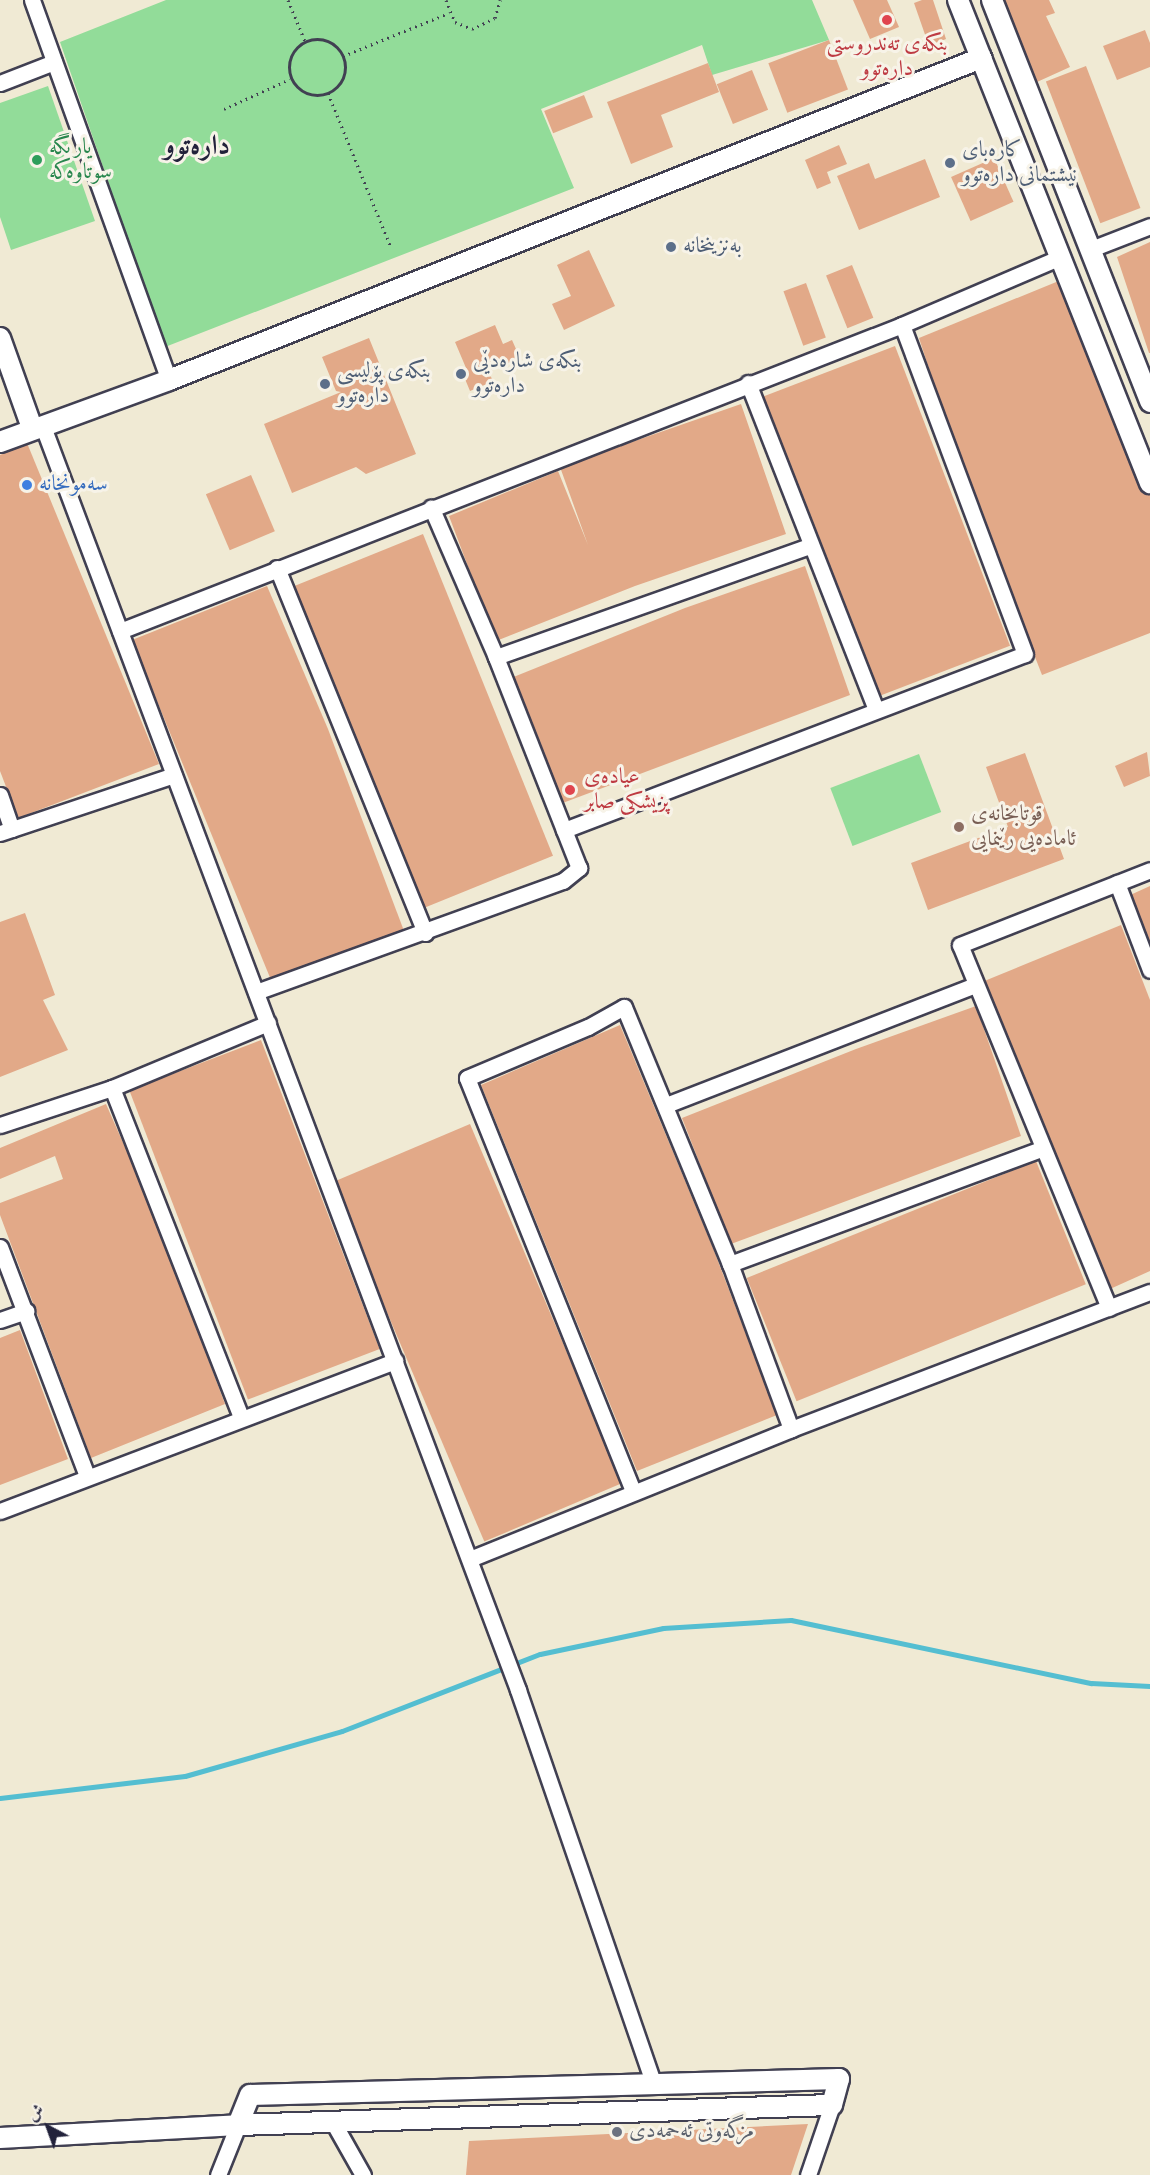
<!DOCTYPE html>
<meta charset="utf-8">
<style>
body{margin:0}
#map{position:relative;width:1150px;height:2175px;overflow:hidden;background:#f0ead4;font-family:"IM FELL English",Amiri,serif}
div>[style]{position:absolute}
[style*='--x']{left:calc(var(--x)*1px);top:calc(var(--y)*1px);width:calc(var(--w)*1px);rotate:calc(var(--a)*1deg)}
.green>*{inset:0;background:#92dc99;transform-origin:0 0}
.stream>*{height:5px;margin:-2.5px;padding:0 2.5px;transform-origin:2.5px;border-radius:2.5px;background:#54bed1}
.building>*{inset:0;background:#e2a988;transform-origin:0 0}
.path>*{height:3px;margin-top:-1.5px;transform-origin:0;background:repeating-linear-gradient(90deg,#414052 0 1.5px,transparent 0 6px)}
.path>.ring{margin:-1.5px;padding:0;box-sizing:content-box;background:none;border:3px solid #414052;border-radius:50%}
.roads{filter:drop-shadow(2px 0 #414052) drop-shadow(-2px 0 #414052) drop-shadow(0 2px #414052) drop-shadow(0 -2px #414052)}
.minor>*{height:15px;margin:-7.5px;padding:0 7.5px;transform-origin:7.5px;border-radius:7.5px;background:#fff}
.tertiary>*{height:20px;margin:-10px;padding:0 10px;transform-origin:10px;border-radius:10px;background:#fff}
.dots>*{width:16px;height:16px;translate:-50% -50%;box-sizing:border-box;border:3px solid #f7f3e8;border-radius:50%}
span{translate:-50% -50%;white-space:nowrap;text-align:center;line-height:1.15;-webkit-text-stroke:6px #f7f3e8;paint-order:stroke}
.health-label{font-size:22px;color:#be3a42}
.left{translate:0 -50%;text-align:left}
.leisure-label{font-size:22px;color:#27864d}
.service-label{font-size:22px;color:#4e5e75}
.shop-label{font-size:22px;color:#366cbe}
.education-label{font-size:22px;color:#785e54}
.worship-label{font-size:22px;color:#5b616d}
.district-label{font-size:28px;color:#22223b;font-weight:700}
.north{position:absolute;left:18px;top:2097px;width:60px;height:60px;-webkit-text-stroke:4px #f7f3e8;paint-order:stroke;rotate:319deg;font-size:16px;font-weight:700;line-height:24px;text-align:center;color:#22223b}
.north::after{content:'';display:block;margin:auto;width:21px;height:27px;background:#22223b;clip-path:polygon(50% 0,100% 100%,50% 72%,0 100%)}
</style>
<div id="map">
<div class="green">
<i style="clip-path:polygon(166px 0,812px 0,829px 40px,712px 75px,702px 45px,541px 109px,574px 188px,165px 347px,60px 42px)"></i>
<i style="clip-path:polygon(48px 86px,95px 221px,11px 250px,0 217px,0 103px)"></i>
<i style="left:919px;top:754px;width:62px;height:95px;rotate:69deg"></i>
</div>
<div class="stream">
<i style="--x:0;--y:1798;--w:186;--a:-6.8"></i>
<i style="--x:185;--y:1776;--w:163;--a:-16"></i>
<i style="--x:342;--y:1731;--w:212;--a:-21.3"></i>
<i style="--x:540;--y:1654;--w:126;--a:-11.9"></i>
<i style="--x:663;--y:1628;--w:128;--a:-3.6"></i>
<i style="--x:791;--y:1620;--w:307;--a:11.9"></i>
<i style="--x:1091;--y:1683;--w:59;--a:2.9"></i>
</div>
<div class="building">
<i style="clip-path:polygon(853px 0,887px 0,899px 27px,870px 39px)"></i>
<i style="clip-path:polygon(922px 0,933px 0,946px 39px,929px 46px,914px 3px)"></i>
<i style="clip-path:polygon(1001px 0,1049px 0,1055px 13px,1046px 16px,1070px 67px,1037px 82px)"></i>
<i style="clip-path:polygon(1145px 30px,1150px 43px,1150px 67px,1117px 80px,1103px 46px)"></i>
<i style="left:829px;top:40px;width:53px;height:65px;rotate:69deg"></i>
<i style="clip-path:polygon(708px 63px,719px 92px,661px 115px,673px 147px,631px 164px,607px 102px)"></i>
<i style="left:1086px;top:66px;width:152px;height:43px;rotate:69deg"></i>
<i style="left:752px;top:70px;width:43px;height:38px;rotate:68deg"></i>
<i style="left:584px;top:95px;width:24px;height:43px;rotate:68deg"></i>
<i style="clip-path:polygon(839px 145px,847px 164px,827px 172px,831px 183px,817px 189px,805px 160px)"></i>
<i style="left:994px;top:158px;width:48px;height:47px;rotate:66deg"></i>
<i style="clip-path:polygon(925px 159px,940px 197px,859px 230px,837px 176px,869px 163px,875px 179px)"></i>
<i style="clip-path:polygon(1150px 242px,1150px 353px,1149px 353px,1117px 257px)"></i>
<i style="clip-path:polygon(589px 250px,615px 306px,564px 330px,552px 304px,571px 296px,557px 265px)"></i>
<i style="left:852px;top:265px;width:57px;height:28px;rotate:68deg"></i>
<i style="clip-path:polygon(1066px 278px,1150px 490px,1150px 633px,1042px 675px,958px 458px,919px 338px)"></i>
<i style="left:806px;top:283px;width:58px;height:24px;rotate:70deg"></i>
<i style="clip-path:polygon(495px 325px,503px 344px,512px 340px,520px 358px,487px 372px,494px 381px,470px 391px,465px 379px,469px 375px,455px 342px)"></i>
<i style="clip-path:polygon(369px 338px,416px 454px,366px 474px,356px 467px,292px 493px,264px 424px,341px 392px,336px 391px,322px 357px)"></i>
<i style="left:895px;top:346px;width:321px;height:145px;rotate:69deg"></i>
<i style="clip-path:polygon(741px 404px,786px 534px,635px 586px,496px 641px,449px 516px,558px 471px,588px 545px,560px 467px)"></i>
<i style="clip-path:polygon(27px 443px,159px 764px,18px 818px,0 771px,0 455px)"></i>
<i style="left:251px;top:475px;width:61px;height:49px;rotate:67deg"></i>
<i style="left:423px;top:534px;width:347px;height:142px;rotate:68deg"></i>
<i style="clip-path:polygon(805px 566px,850px 695px,560px 804px,511px 678px,685px 608px)"></i>
<i style="clip-path:polygon(267px 586px,328px 729px,404px 931px,271px 980px,132px 640px)"></i>
<i style="clip-path:polygon(1147px 752px,1150px 776px,1124px 787px,1115px 766px)"></i>
<i style="clip-path:polygon(1025px 753px,1064px 859px,928px 910px,911px 863px,1008px 827px,986px 767px)"></i>
<i style="clip-path:polygon(1150px 886px,1150px 948px,1128px 896px)"></i>
<i style="clip-path:polygon(25px 913px,55px 995px,43px 1000px,68px 1050px,0 1077px,0 922px)"></i>
<i style="clip-path:polygon(1121px 925px,1150px 1000px,1150px 1271px,1110px 1289px,982px 982px)"></i>
<i style="clip-path:polygon(976px 1006px,1021px 1136px,731px 1244px,682px 1118px,856px 1049px)"></i>
<i style="clip-path:polygon(620px 1025px,711px 1243px,777px 1415px,637px 1471px,481px 1085px)"></i>
<i style="left:261px;top:1040px;width:331px;height:141px;rotate:69deg"></i>
<i style="clip-path:polygon(106px 1104px,150px 1204px,225px 1404px,91px 1458px,0 1215px,0 1203px,63px 1179px,55px 1156px,0 1179px,0 1148px)"></i>
<i style="left:470px;top:1124px;width:390px;height:150px;rotate:67deg"></i>
<i style="left:1036px;top:1161px;width:133px;height:312px;rotate:68deg"></i>
<i style="clip-path:polygon(20px 1330px,68px 1459px,0 1485px,0 1338px)"></i>
<i style="clip-path:polygon(808px 2124px,791px 2175px,466px 2175px,469px 2141px)"></i>
</div>
<div class="path">
<i style="--x:288;--y:0;--w:44;--a:67.5"></i>
<i style="--x:446;--y:0;--w:24;--a:68"></i>
<i style="--x:455;--y:22;--w:18;--a:22"></i>
<i style="--x:472;--y:29;--w:25;--a:-26"></i>
<i style="--x:495;--y:18;--w:19;--a:-74"></i>
<i class="ring" style="left:289px;top:39px;width:53px;height:53px"></i>
<i style="--x:343;--y:56;--w:114;--a:-22.1"></i>
<i style="--x:328;--y:93;--w:166;--a:67.8"></i>
<i style="--x:224;--y:109;--w:72;--a:-24.4"></i>
</div>
<div class="roads">
<div class="minor">
<i style="--x:32;--y:0;--w:404;--a:70.2"></i>
<i style="--x:0;--y:83;--w:58;--a:-21.3"></i>
<i style="--x:1091;--y:249;--w:63;--a:-21.3"></i>
<i style="--x:748;--y:383;--w:351;--a:68.6"></i>
<i style="--x:42;--y:424;--w:1353;--a:69.39"></i>
<i style="--x:518;--y:1690;--w:416;--a:71"></i>
<i style="--x:277;--y:568;--w:394;--a:67.9"></i>
<i style="--x:120;--y:631;--w:840;--a:-21.37"></i>
<i style="--x:902;--y:325;--w:173;--a:-23.2"></i>
<i style="--x:496;--y:657;--w:332;--a:-19.5"></i>
<i style="--x:0;--y:795;--w:36;--a:71"></i>
<i style="--x:564;--y:830;--w:493;--a:-20.9"></i>
<i style="--x:1025;--y:654;--w:351;--a:-110.5"></i>
<i style="--x:0;--y:833;--w:183;--a:-18.4"></i>
<i style="--x:1117;--y:883;--w:93;--a:69.2"></i>
<i style="--x:256;--y:992;--w:326;--a:-19.9"></i>
<i style="--x:563;--y:881;--w:21;--a:-39"></i>
<i style="--x:579;--y:868;--w:227;--a:-111.5"></i>
<i style="--x:496;--y:657;--w:163;--a:-113.4"></i>
<i style="--x:112;--y:1088;--w:354;--a:68.6"></i>
<i style="--x:666;--y:1105;--w:331;--a:-21.2"></i>
<i style="--x:0;--y:1125;--w:118;--a:-18.3"></i>
<i style="--x:112;--y:1088;--w:169;--a:-22.6"></i>
<i style="--x:0;--y:1247;--w:245;--a:69.2"></i>
<i style="--x:730;--y:1264;--w:332;--a:-20.3"></i>
<i style="--x:1109;--y:1308;--w:392;--a:-112.3"></i>
<i style="--x:960;--y:945;--w:204;--a:-21.5"></i>
<i style="--x:0;--y:1320;--w:28;--a:-19"></i>
<i style="--x:633;--y:1491;--w:445;--a:-111.9"></i>
<i style="--x:467;--y:1078;--w:131;--a:-22.9"></i>
<i style="--x:588;--y:1027;--w:41;--a:-29.1"></i>
<i style="--x:624;--y:1007;--w:278;--a:67.6"></i>
<i style="--x:730;--y:1264;--w:176;--a:69.7"></i>
<i style="--x:0;--y:1511;--w:423;--a:-20.8"></i>
<i style="--x:470;--y:1559;--w:346;--a:-22"></i>
<i style="--x:791;--y:1429;--w:384;--a:-20.9"></i>
<i style="--x:333;--y:2122;--w:61;--a:60.5"></i>
<i style="--x:218;--y:2175;--w:54;--a:-68.2"></i>
<i style="--x:808;--y:2175;--w:74;--a:-71.1"></i>
</div>
<div class="tertiary">
<i style="--x:958;--y:0;--w:520;--a:68.32"></i>
<i style="--x:992;--y:0;--w:432;--a:68.5"></i>
<i style="--x:0;--y:338;--w:96;--a:70.4"></i>
<i style="--x:0;--y:442;--w:180;--a:-20.1"></i>
<i style="--x:169;--y:380;--w:874;--a:-21.63"></i>
<i style="--x:0;--y:2138;--w:238;--a:-3.1"></i>
<i style="--x:238;--y:2125;--w:594;--a:-1.93"></i>
<i style="--x:832;--y:2105;--w:27;--a:-75"></i>
<i style="--x:839;--y:2079;--w:589;--a:178.44"></i>
<i style="--x:250;--y:2095;--w:32;--a:112"></i>
</div>
</div>
<div class="dots">
<i style="left:887px;top:20px;background:#e0444e"></i>
<i style="left:37px;top:160px;background:#2e9e5b"></i>
<i style="left:950px;top:163px;background:#5c6f8a"></i>
<i style="left:671px;top:247px;background:#5c6f8a"></i>
<i style="left:461px;top:374px;background:#5c6f8a"></i>
<i style="left:325px;top:384px;background:#5c6f8a"></i>
<i style="left:27px;top:485px;background:#3f7fe0"></i>
<i style="left:570px;top:790px;background:#e0444e"></i>
<i style="left:959px;top:827px;background:#8d6e63"></i>
<i style="left:617px;top:2132px;background:#6b7280"></i>
</div>
<div class="health-label">
<span style="left:887px;top:57px">بنکەی تەندروستی<br>دارەتوو</span>
<span class="left" style="left:584px;top:790px">عیادەی<br>پزیشکی صابر</span>
</div>
<div class="leisure-label">
<span class="left" style="left:49px;top:160px">یاریگە<br>سوتاوەکە</span>
</div>
<div class="service-label">
<span class="left" style="left:962px;top:163px">کارەبای<br>نیشتمانی دارەتوو</span>
<span class="left" style="left:683px;top:247px">بەنزینخانە</span>
<span class="left" style="left:473px;top:374px">بنکەی شارەدێی<br>دارەتوو</span>
<span class="left" style="left:337px;top:384px">بنکەی پۆلیسی<br>دارەتوو</span>
</div>
<div class="shop-label">
<span class="left" style="left:39px;top:485px">سەمونخانە</span>
</div>
<div class="education-label">
<span class="left" style="left:971px;top:827px">قوتابخانەی<br>ئامادەیی رێنمایی</span>
</div>
<div class="worship-label">
<span class="left" style="left:629px;top:2132px">مزگەوتی ئەحمەدی</span>
</div>
<div class="district-label">
<span style="left:197px;top:147px">دارەتوو</span>
</div>
<div class="north">ش</div>
</div>
